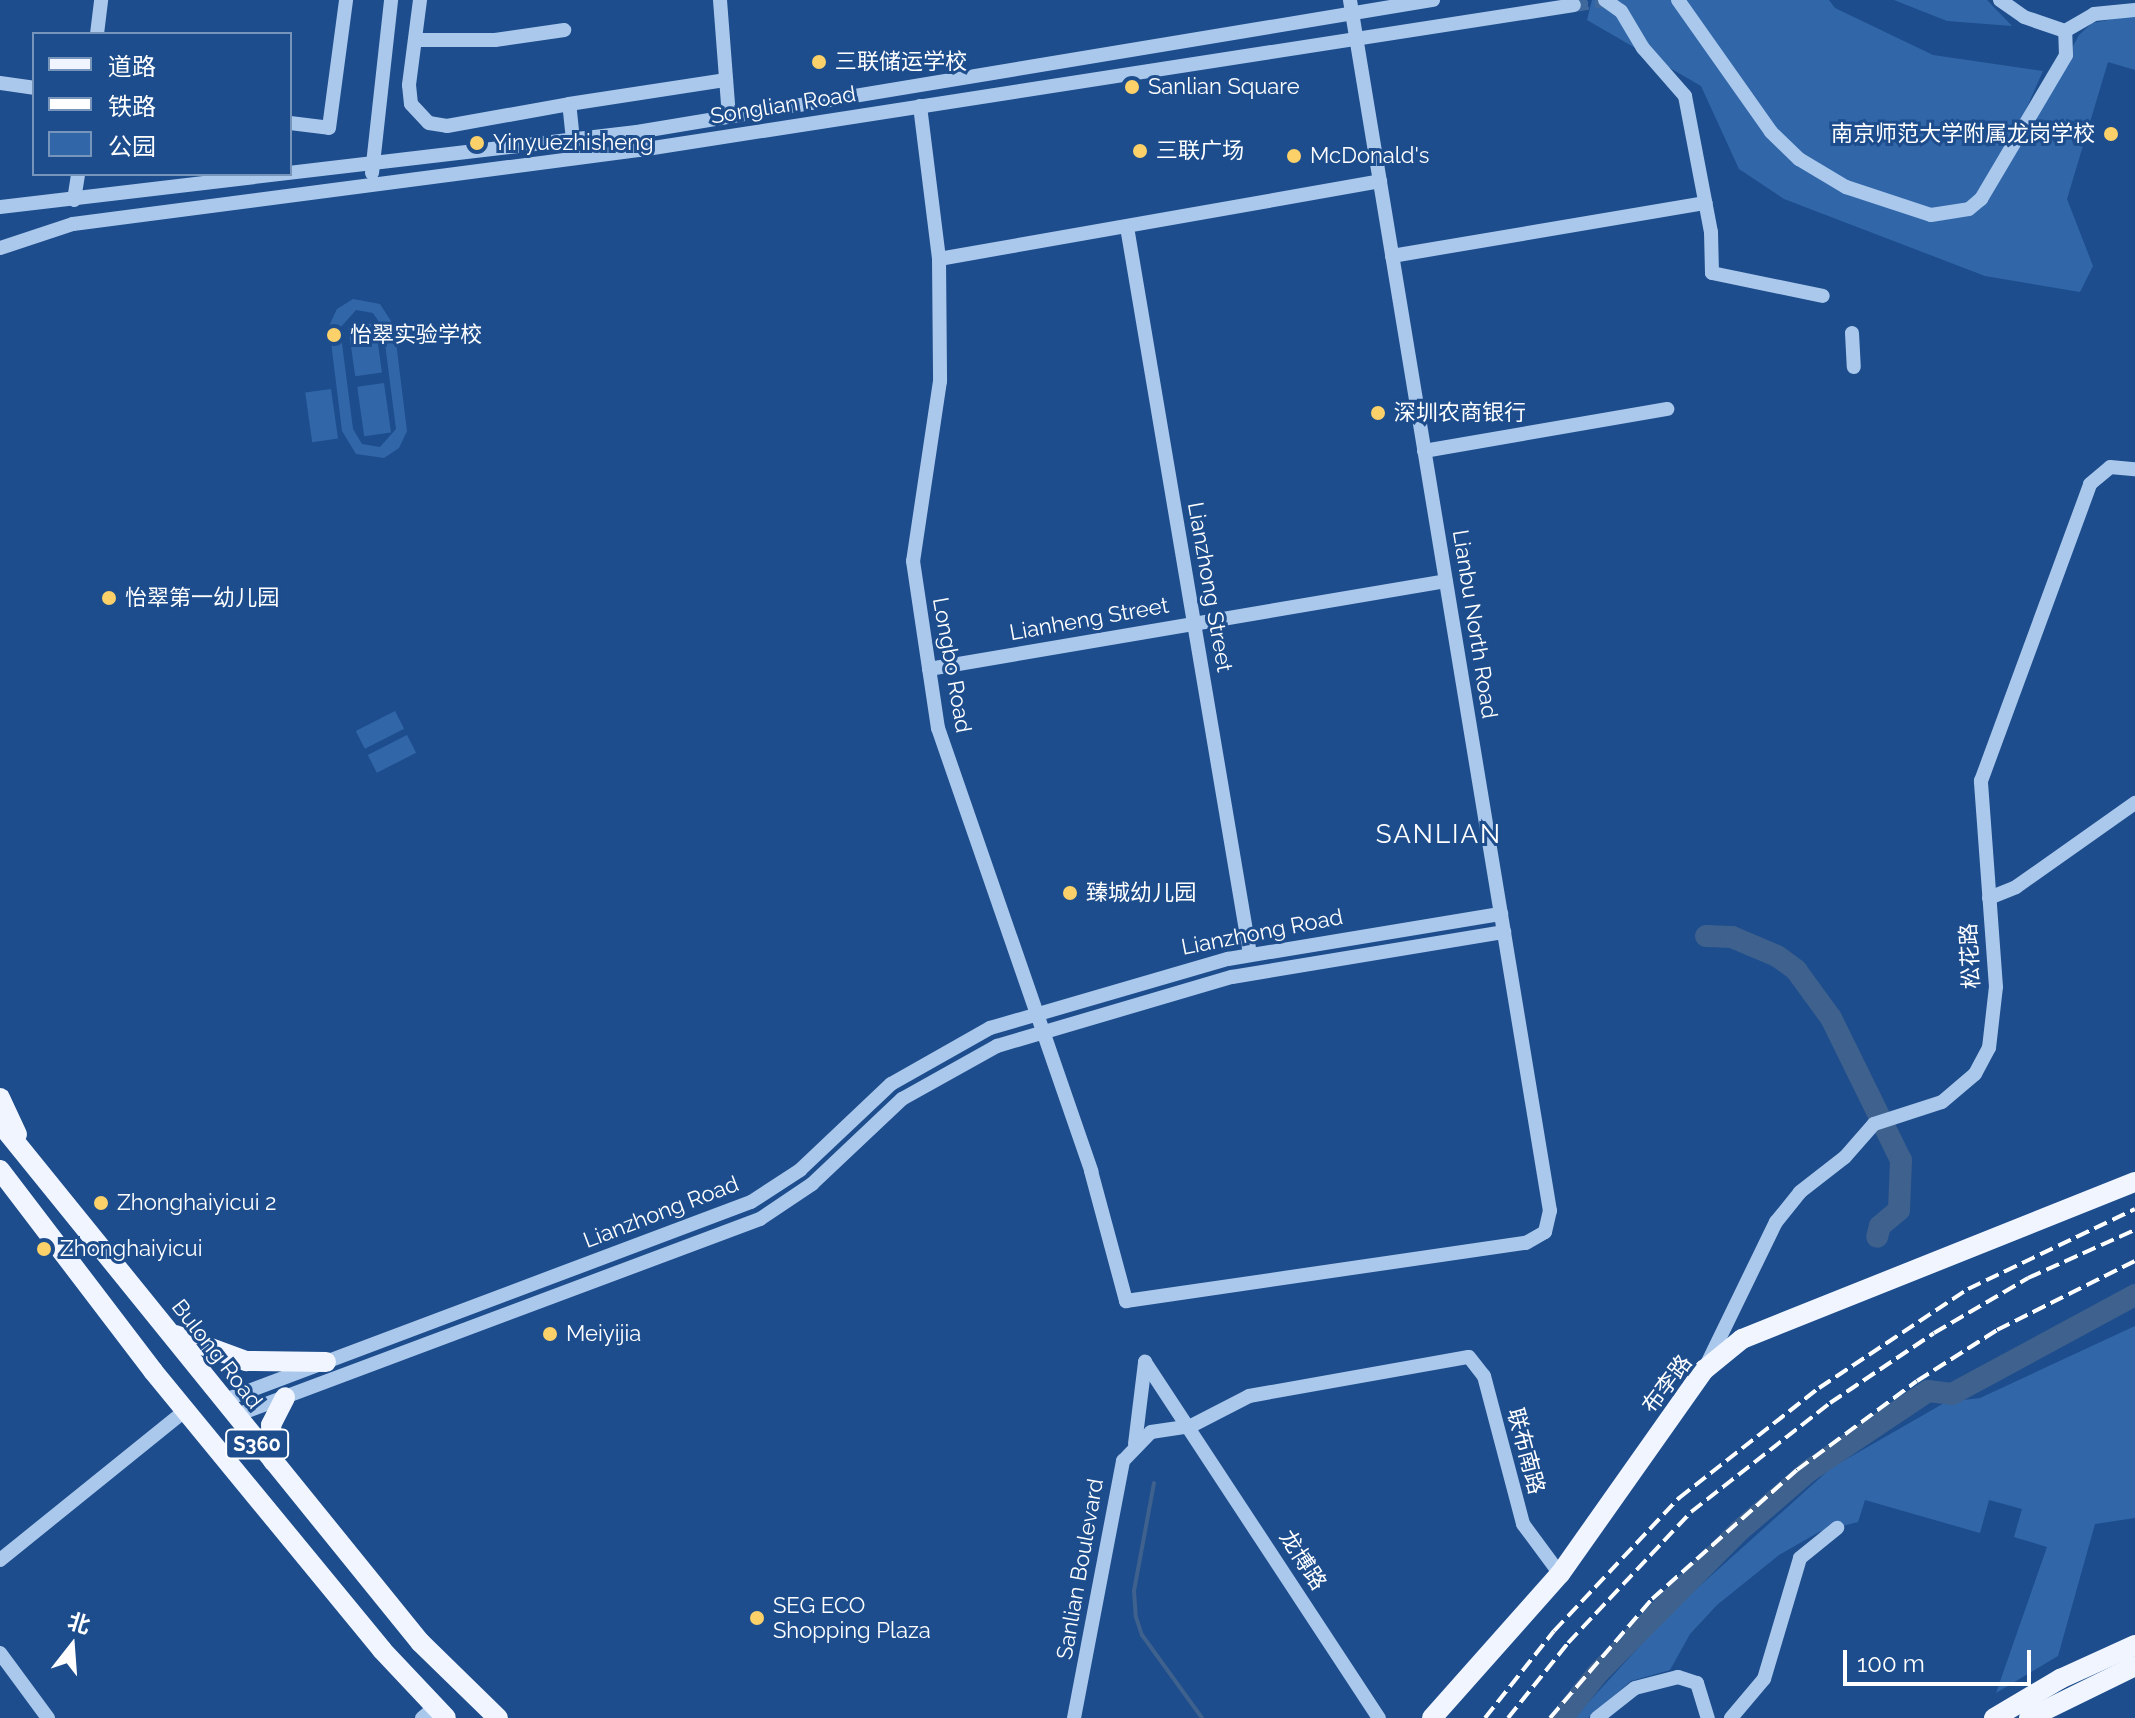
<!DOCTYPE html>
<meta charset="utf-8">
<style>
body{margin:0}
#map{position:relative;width:2135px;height:1718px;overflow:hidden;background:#1d4d8c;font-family:Raleway,"Noto Sans SC",sans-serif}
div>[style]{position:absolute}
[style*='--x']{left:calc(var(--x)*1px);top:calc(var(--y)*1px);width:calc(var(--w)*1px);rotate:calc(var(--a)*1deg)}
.green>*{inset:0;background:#3167a9;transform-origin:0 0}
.stream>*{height:4px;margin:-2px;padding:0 2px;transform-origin:2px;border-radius:2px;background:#3e618e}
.river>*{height:22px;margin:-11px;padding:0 11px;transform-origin:11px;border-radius:11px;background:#3e618e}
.minor-tunnel>*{height:14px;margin-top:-7px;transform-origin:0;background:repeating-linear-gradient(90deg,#3f689d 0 14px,transparent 0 21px)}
.minor>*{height:14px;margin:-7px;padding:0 7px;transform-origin:7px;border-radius:7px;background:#aac8ec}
.major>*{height:20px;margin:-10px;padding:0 10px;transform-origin:10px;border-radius:10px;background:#f0f5ff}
.rail>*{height:4px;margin-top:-2px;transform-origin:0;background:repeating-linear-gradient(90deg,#fff 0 14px,transparent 0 20px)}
.dots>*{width:22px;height:22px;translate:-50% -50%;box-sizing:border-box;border:4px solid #1d4d8c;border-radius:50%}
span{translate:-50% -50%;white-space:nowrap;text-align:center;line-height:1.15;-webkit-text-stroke:6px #1d4d8c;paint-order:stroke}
.shield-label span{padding:2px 6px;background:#1d4d8c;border:2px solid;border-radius:6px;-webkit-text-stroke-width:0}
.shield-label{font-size:20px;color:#fff;font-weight:700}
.poi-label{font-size:22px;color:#fff}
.left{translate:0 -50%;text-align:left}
.right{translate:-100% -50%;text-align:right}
.street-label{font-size:22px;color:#fff}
.quarter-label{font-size:26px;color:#fff;letter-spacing:2px}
.legend{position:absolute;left:32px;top:32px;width:260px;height:144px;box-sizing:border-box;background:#1d4d8c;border:2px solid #7794ba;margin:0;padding:10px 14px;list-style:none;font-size:24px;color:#fff}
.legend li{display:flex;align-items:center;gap:16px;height:40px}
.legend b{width:40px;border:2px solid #7794ba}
.north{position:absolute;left:32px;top:1606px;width:80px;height:80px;-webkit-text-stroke:6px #1d4d8c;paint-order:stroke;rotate:17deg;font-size:22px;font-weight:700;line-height:32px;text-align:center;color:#fff}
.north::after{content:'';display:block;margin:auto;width:28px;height:36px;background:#fff;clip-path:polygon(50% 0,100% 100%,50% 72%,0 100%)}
.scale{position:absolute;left:1843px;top:1650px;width:188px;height:36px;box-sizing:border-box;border:4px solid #fff;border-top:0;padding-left:10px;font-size:24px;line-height:28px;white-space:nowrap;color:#fff;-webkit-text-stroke:6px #1d4d8c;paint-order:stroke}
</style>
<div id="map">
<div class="green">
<i style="clip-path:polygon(1592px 0,1829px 0,1835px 8px,1933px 55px,2043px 71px,2019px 125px,2027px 131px,2079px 35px,2092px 23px,2135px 15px,2135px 70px,2108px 62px,2067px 199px,2093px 266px,2080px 292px,1985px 276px,1784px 199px,1739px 169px,1701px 86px,1587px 20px)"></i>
<i style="clip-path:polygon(1894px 0,1987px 0,2012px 26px,1947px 21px)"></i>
<i style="clip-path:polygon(evenodd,353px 299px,380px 304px,394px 326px,407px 431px,399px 448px,384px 458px,356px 454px,342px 431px,329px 326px,337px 309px,353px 299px,356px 310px,373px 313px,383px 328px,396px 429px,380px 447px,362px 444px,353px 429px,340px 328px,356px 310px)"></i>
<i style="left:375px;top:323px;width:50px;height:27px;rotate:82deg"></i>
<i style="left:384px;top:383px;width:50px;height:27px;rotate:82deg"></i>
<i style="left:331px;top:389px;width:50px;height:26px;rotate:82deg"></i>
<i style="left:395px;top:711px;width:20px;height:44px;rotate:63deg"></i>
<i style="left:407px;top:735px;width:20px;height:44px;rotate:63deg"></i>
<i style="clip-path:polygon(2135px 1326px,2135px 1518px,2095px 1524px,2058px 1656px,1996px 1693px,2047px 1547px,2014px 1537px,2022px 1509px,1989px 1500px,1980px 1533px,1865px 1500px,1858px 1522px,1819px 1532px,1779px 1555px,1717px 1605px,1690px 1634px,1670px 1670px,1631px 1681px,1588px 1718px,1574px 1718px,1673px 1610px,1831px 1468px,1946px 1402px,1980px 1398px)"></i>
</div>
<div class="stream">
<i style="--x:1154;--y:1483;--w:110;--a:100.5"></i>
<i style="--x:1134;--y:1591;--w:26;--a:86"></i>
<i style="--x:1136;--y:1617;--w:19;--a:72"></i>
<i style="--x:1142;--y:1635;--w:102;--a:54.1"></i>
</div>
<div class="river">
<i style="--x:1706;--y:936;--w:26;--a:2"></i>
<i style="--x:1732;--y:937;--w:49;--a:22.9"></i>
<i style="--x:1777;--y:956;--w:24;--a:36"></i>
<i style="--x:1796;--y:970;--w:59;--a:53.9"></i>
<i style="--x:1831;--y:1018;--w:158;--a:63.8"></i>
<i style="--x:1901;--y:1160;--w:50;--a:92.3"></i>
<i style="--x:1899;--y:1210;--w:25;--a:140"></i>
<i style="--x:1880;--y:1226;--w:11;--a:105"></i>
<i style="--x:1562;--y:1718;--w:58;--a:-51.3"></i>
<i style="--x:1598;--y:1673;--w:200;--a:-45.2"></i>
<i style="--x:1739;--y:1531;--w:94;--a:-40.7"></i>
<i style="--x:1810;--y:1470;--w:142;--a:-33.8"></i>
<i style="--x:1928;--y:1391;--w:24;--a:7"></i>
<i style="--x:1952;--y:1394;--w:208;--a:-28.4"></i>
</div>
<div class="minor-tunnel">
<i style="--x:1574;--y:5;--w:31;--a:-9"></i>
</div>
<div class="minor">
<i style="--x:420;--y:0;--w:86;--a:97.4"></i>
<i style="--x:409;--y:85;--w:19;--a:84"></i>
<i style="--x:411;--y:104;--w:26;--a:47"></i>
<i style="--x:429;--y:123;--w:18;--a:9"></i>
<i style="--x:447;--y:126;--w:124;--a:-10.2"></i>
<i style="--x:720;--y:0;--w:117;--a:85.6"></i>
<i style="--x:1605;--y:0;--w:19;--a:35"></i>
<i style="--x:1621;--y:11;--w:43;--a:59.3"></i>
<i style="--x:1643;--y:48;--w:64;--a:48.8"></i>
<i style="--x:1685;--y:96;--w:138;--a:79.2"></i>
<i style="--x:1711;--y:232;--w:41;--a:88.6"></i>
<i style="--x:1712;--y:273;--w:113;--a:11.7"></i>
<i style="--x:1678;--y:0;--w:161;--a:54.8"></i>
<i style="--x:1771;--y:132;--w:39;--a:44"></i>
<i style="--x:1799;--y:159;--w:55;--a:30.8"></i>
<i style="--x:1846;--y:187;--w:89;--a:18.2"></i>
<i style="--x:1931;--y:215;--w:38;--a:-9"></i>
<i style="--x:1969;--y:209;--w:16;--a:-40"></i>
<i style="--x:1981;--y:199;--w:167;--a:-59.4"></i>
<i style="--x:2066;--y:55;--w:24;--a:-92"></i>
<i style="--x:2000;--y:0;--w:29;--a:35"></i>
<i style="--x:2024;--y:17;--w:43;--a:18.9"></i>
<i style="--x:2065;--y:31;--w:34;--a:-30"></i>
<i style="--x:2094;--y:14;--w:41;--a:-5.6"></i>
<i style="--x:97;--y:34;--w:34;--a:-83"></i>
<i style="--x:416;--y:40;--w:79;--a:0"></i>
<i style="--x:495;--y:40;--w:70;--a:-8.2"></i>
<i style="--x:0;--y:83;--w:34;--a:8"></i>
<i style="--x:920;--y:106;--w:154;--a:82.9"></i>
<i style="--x:939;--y:259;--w:122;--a:89.5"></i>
<i style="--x:940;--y:381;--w:182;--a:98.5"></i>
<i style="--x:913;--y:561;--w:169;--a:81.5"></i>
<i style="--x:938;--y:728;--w:469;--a:70.9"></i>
<i style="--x:1091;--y:1171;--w:135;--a:74.9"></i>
<i style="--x:1126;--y:1301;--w:404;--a:-8.3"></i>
<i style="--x:1526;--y:1243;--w:22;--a:-30"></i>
<i style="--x:1545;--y:1232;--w:22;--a:-77"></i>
<i style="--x:1550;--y:1211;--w:1227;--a:-99.38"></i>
<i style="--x:290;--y:123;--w:39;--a:7"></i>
<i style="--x:329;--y:128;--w:129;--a:-82.4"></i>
<i style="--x:573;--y:140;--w:36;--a:-96"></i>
<i style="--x:569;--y:104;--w:159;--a:-8.7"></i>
<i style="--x:372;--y:173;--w:174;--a:-83.7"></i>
<i style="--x:74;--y:200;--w:26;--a:-81"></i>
<i style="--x:0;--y:207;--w:641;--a:-6.72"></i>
<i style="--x:637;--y:132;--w:807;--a:-9.42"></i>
<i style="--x:1127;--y:227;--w:737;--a:80.4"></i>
<i style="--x:0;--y:248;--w:77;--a:-18.2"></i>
<i style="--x:73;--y:224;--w:572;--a:-7.44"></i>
<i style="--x:640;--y:150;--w:945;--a:-8.82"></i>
<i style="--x:1392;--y:256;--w:318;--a:-9.6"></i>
<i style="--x:939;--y:259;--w:448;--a:-10"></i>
<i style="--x:1852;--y:333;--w:34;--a:87"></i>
<i style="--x:1424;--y:451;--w:247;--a:-9.8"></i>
<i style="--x:929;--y:669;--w:524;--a:-9.66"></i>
<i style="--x:1989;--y:898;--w:29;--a:-22"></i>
<i style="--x:2016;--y:887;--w:146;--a:-35.2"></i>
<i style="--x:1145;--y:1362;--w:426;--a:56.7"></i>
<i style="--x:1706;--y:1366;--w:160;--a:-64.1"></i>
<i style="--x:1776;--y:1222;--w:38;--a:-51"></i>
<i style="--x:1800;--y:1192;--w:57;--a:-37.9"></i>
<i style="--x:1845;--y:1157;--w:44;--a:-48.7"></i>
<i style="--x:1874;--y:1124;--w:71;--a:-17.9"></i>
<i style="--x:1942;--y:1102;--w:43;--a:-40.3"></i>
<i style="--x:1975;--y:1074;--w:30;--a:-62"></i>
<i style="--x:1989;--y:1048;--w:61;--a:-83.5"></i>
<i style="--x:1996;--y:987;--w:207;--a:-94.2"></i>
<i style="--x:1981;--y:781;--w:316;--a:-69.8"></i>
<i style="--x:2090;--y:484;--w:26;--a:-40"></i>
<i style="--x:2110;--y:467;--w:25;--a:5"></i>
<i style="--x:222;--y:1401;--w:565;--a:-20.62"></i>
<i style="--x:751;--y:1202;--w:59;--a:-33.1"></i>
<i style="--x:800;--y:1170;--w:125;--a:-43.4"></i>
<i style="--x:891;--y:1084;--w:114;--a:-29.5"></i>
<i style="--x:990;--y:1028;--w:248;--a:-16.2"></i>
<i style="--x:1228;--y:959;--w:277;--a:-9.4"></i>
<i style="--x:234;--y:1416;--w:562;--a:-20.53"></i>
<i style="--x:760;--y:1219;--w:63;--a:-33.9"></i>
<i style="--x:812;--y:1184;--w:124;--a:-43.4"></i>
<i style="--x:902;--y:1099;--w:109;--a:-29.2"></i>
<i style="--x:997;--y:1046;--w:245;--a:-16.4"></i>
<i style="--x:1232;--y:977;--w:276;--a:-9.4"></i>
<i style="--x:1191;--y:1426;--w:65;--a:-27.3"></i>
<i style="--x:1249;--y:1396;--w:223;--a:-10.1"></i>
<i style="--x:1469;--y:1357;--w:24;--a:52"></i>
<i style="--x:1484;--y:1376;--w:153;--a:75.2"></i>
<i style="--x:1523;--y:1524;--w:62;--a:53.5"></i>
<i style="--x:1135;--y:1444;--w:83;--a:-83"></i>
<i style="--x:0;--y:1560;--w:239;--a:-38.9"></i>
<i style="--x:0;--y:1653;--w:81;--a:53.6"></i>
<i style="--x:422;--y:1718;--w:17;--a:-40"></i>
<i style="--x:1074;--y:1718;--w:262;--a:-79.2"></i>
<i style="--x:1123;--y:1461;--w:40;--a:-46"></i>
<i style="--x:1151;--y:1432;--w:40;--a:-8.5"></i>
<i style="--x:1597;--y:1718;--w:48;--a:-38.3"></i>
<i style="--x:1635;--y:1688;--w:44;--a:-14.3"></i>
<i style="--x:1678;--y:1677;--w:20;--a:18"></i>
<i style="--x:1697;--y:1683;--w:37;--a:73"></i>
<i style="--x:1731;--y:1718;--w:51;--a:-49.8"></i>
<i style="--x:1764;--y:1679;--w:126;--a:-73.4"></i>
<i style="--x:1800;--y:1558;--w:48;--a:-39"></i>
</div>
<div class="major">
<i style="--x:0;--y:1098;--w:40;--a:65"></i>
<i style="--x:0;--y:1123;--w:668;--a:51.02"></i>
<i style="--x:420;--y:1642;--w:109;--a:44.3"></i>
<i style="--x:0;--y:1170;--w:253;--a:52.7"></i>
<i style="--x:153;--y:1371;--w:361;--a:50.6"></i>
<i style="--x:382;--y:1650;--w:93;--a:46.7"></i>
<i style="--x:175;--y:1335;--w:76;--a:20.1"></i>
<i style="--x:246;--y:1361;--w:80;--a:0.7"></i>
<i style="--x:273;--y:1461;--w:36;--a:-93"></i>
<i style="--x:271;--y:1425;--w:31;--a:-63"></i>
<i style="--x:1432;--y:1718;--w:193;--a:-48.4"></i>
<i style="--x:1560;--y:1574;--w:250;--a:-54.8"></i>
<i style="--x:1704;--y:1370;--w:49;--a:-39.2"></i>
<i style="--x:1742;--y:1339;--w:423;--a:-21.8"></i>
<i style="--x:1994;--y:1718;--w:77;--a:-30.6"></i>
<i style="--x:2060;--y:1679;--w:82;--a:-24.4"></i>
<i style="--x:2029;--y:1718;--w:118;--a:-26.1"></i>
</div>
<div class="rail">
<i style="--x:1485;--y:1718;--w:111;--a:-51.6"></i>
<i style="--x:1554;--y:1631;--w:183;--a:-46.8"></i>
<i style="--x:1679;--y:1498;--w:178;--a:-38.2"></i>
<i style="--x:1819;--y:1388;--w:179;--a:-33.6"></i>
<i style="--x:1968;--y:1289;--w:185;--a:-25.6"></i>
<i style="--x:1508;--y:1718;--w:96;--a:-51.3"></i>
<i style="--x:1568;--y:1643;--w:180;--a:-46.8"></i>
<i style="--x:1691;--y:1512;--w:177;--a:-38.1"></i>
<i style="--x:1830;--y:1403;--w:125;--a:-33.9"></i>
<i style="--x:1934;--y:1333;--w:109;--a:-30.3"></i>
<i style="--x:2028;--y:1278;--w:117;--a:-24.2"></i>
<i style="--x:1550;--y:1718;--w:157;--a:-49.4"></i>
<i style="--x:1652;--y:1599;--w:194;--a:-41.7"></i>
<i style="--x:1797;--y:1470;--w:149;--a:-36.6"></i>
<i style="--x:1917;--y:1381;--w:95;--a:-32.5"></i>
<i style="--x:1997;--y:1330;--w:154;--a:-26.6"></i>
</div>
<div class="dots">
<i style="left:819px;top:62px;background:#fcd169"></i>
<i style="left:1132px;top:87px;background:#fcd169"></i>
<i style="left:2111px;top:134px;background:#fcd169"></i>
<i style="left:477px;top:143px;background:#fcd169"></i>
<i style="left:1140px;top:151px;background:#fcd169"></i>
<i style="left:1294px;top:156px;background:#fcd169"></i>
<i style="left:334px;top:335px;background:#fcd169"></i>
<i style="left:1378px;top:413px;background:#fcd169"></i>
<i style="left:109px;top:598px;background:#fcd169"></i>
<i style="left:1070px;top:893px;background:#fcd169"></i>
<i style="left:101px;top:1203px;background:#fcd169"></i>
<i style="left:44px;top:1249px;background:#fcd169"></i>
<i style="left:550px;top:1334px;background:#fcd169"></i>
<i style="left:757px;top:1618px;background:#fcd169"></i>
</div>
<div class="shield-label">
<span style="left:257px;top:1444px">S360</span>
</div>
<div class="poi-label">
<span class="left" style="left:835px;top:62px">三联储运学校</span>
<span class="left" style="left:1148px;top:87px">Sanlian Square</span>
<span class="right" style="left:2095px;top:134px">南京师范大学附属龙岗学校</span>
<span class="left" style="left:493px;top:143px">Yinyuezhisheng</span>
<span class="left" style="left:1156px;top:151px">三联广场</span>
<span class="left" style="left:1310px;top:156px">McDonald's</span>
<span class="left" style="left:350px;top:335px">怡翠实验学校</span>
<span class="left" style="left:1394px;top:413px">深圳农商银行</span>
<span class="left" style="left:125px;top:598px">怡翠第一幼儿园</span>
<span class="left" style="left:1086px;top:893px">臻城幼儿园</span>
<span class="left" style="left:117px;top:1203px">Zhonghaiyicui 2</span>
<span class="left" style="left:60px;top:1249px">Zhonghaiyicui</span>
<span class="left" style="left:566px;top:1334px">Meiyijia</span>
<span class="left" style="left:773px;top:1618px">SEG ECO<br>Shopping Plaza</span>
</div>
<div class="street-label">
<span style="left:783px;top:105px;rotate:-9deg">Songlian Road</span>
<span style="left:1210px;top:587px;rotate:80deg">Lianzhong Street</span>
<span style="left:1089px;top:619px;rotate:-10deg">Lianheng Street</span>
<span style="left:1475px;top:624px;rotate:81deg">Lianbu North Road</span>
<span style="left:952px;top:665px;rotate:80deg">Longbo Road</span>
<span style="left:1262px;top:932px;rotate:-11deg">Lianzhong Road</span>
<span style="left:1970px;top:956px;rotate:-93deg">松花路</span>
<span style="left:661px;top:1212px;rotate:-21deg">Lianzhong Road</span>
<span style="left:217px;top:1354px;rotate:52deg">Bulong Road</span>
<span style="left:1667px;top:1384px;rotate:-53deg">布李路</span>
<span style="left:1526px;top:1451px;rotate:75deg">联布南路</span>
<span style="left:1303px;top:1560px;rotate:57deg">龙博路</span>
<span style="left:1080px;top:1569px;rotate:-80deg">Sanlian Boulevard</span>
</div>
<div class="quarter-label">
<span style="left:1439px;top:835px">SANLIAN</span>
</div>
<ul class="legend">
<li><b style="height:10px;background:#f0f5ff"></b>道路</li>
<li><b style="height:10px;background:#fff"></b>铁路</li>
<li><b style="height:22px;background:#3167a9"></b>公园</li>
</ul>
<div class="north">北</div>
<div class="scale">100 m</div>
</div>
